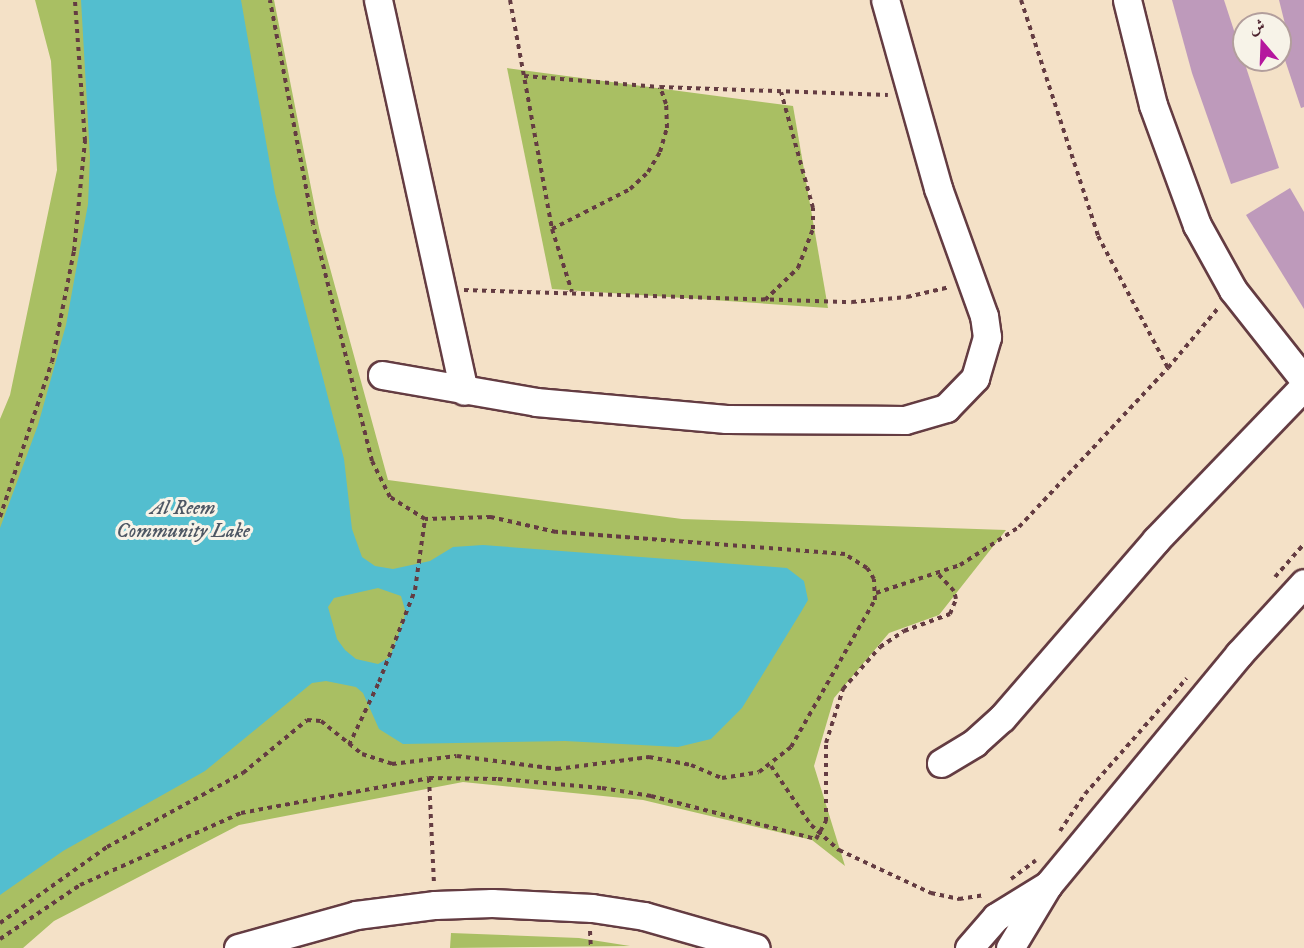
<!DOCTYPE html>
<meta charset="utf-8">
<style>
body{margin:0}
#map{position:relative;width:1304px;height:948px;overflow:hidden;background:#f4e1c7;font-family:"IM FELL DW Pica",Amiri,serif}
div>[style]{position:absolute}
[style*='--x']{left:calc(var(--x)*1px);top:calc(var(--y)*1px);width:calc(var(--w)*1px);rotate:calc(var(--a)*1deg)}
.green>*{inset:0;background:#a9bf63}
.water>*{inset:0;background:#53becf}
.building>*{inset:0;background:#be9abb}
.path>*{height:4px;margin-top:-2px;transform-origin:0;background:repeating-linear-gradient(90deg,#643c42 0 4.5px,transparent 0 9px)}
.roads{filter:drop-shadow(2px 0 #643c42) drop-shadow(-2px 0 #643c42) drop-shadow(0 2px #643c42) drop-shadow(0 -2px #643c42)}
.minor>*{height:27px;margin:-13.5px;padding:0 13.5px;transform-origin:13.5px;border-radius:13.5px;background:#fff}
span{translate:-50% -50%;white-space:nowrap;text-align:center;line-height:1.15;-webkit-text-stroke:6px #f7f3e8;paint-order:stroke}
.water-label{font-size:20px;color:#4d5764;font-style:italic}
.north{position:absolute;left:1232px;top:12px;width:60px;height:60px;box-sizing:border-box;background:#f7f3e8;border:2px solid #b29e9c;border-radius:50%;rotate:341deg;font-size:16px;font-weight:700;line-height:24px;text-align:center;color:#4a1f2b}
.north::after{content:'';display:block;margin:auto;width:21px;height:27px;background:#b5179e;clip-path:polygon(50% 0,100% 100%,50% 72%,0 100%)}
</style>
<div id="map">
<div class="green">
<i style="clip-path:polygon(35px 0,274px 0,319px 228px,388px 480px,682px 519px,1006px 530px,939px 615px,889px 633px,834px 698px,814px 766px,845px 866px,812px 840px,643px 800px,463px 782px,239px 825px,54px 921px,23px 948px,0 948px,0 419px,10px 395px,57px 170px,51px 61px)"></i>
<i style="clip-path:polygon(507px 68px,793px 106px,828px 308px,552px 289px)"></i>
<i style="clip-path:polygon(451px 933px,579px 938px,630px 946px,450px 948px)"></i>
</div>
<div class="water">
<i style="clip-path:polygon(evenodd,81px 0,241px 0,275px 193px,344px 459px,352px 529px,362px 557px,375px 566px,393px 569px,430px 561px,453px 547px,483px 545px,787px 568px,804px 581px,808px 600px,801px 612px,742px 708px,711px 739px,678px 747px,565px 741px,403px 744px,379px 729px,363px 693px,356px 687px,326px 681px,312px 683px,205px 771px,63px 851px,0 895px,0 528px,38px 425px,66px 325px,88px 204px,90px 157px,81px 0,378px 588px,401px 596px,406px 613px,390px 657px,378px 664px,356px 659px,345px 650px,337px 639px,328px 607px,334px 598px,378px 588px)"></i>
</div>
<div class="building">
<i style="clip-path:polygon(1172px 0,1224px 0,1279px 168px,1231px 184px,1192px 73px)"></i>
<i style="clip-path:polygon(1279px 0,1304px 0,1304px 107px,1301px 108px,1280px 45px,1280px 30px,1286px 28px)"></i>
<i style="clip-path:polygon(1290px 188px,1304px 212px,1304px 309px,1246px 215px)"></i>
</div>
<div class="path">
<i style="--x:510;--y:0;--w:233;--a:79.6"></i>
<i style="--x:552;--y:229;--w:66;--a:72.4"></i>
<i style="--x:1021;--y:0;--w:248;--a:71.9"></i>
<i style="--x:1098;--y:236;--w:149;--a:62.1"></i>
<i style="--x:524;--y:76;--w:136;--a:4.6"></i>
<i style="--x:660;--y:87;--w:228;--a:2"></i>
<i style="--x:552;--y:229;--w:88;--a:-27.1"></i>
<i style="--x:630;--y:189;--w:25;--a:-43"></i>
<i style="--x:648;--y:172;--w:23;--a:-59"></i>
<i style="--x:660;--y:152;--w:25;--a:-74"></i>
<i style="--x:667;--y:128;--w:24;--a:-92"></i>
<i style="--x:666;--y:104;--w:18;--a:-109"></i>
<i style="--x:464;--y:290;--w:388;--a:1.8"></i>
<i style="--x:852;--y:302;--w:55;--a:-5.2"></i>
<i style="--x:907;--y:297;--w:44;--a:-13.1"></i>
<i style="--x:765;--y:300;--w:46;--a:-44.1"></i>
<i style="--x:798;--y:268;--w:42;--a:-69"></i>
<i style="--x:813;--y:229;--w:21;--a:-90"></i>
<i style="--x:813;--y:208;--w:120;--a:-105.4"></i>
<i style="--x:0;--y:517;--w:163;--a:-71.5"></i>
<i style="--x:52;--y:362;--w:113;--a:-78.8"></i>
<i style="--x:74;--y:251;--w:111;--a:-84.3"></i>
<i style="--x:85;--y:141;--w:141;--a:-94.1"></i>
<i style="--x:1275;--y:577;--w:44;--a:-48.7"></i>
<i style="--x:876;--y:593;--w:89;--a:-18.4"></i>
<i style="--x:960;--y:565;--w:70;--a:-32.8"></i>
<i style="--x:1019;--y:527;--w:218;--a:-46.9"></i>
<i style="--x:1168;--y:368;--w:80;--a:-50.1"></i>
<i style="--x:349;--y:745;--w:70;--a:-64.5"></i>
<i style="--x:379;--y:682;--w:99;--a:-68.6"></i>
<i style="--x:415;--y:590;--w:72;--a:-82"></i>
<i style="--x:771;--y:766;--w:71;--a:55.9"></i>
<i style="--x:811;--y:825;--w:38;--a:42"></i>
<i style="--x:839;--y:850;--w:102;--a:25.1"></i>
<i style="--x:931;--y:893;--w:29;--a:12"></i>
<i style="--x:959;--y:899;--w:26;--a:-9"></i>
<i style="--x:429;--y:778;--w:105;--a:87.3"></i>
<i style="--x:1060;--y:831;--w:45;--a:-56"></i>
<i style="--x:1085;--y:794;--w:154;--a:-48.7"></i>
<i style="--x:1011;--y:879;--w:31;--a:-37"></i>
<i style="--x:0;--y:923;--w:131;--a:-35.4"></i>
<i style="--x:107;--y:847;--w:155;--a:-28.6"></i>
<i style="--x:243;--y:773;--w:83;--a:-39.6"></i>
<i style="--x:307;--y:720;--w:14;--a:4"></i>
<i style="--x:321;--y:721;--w:53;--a:38.8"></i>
<i style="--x:362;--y:754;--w:32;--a:18"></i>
<i style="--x:392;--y:764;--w:65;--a:-7"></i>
<i style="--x:457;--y:756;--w:101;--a:7.4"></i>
<i style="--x:557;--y:769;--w:93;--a:-7.4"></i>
<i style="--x:649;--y:757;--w:43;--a:10.8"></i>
<i style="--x:691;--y:765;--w:34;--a:23"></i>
<i style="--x:722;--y:778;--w:37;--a:-9"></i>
<i style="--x:759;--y:772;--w:41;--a:-38"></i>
<i style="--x:791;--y:747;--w:169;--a:-60.3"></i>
<i style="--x:875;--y:600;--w:21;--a:-93"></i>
<i style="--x:874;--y:579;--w:13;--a:-122"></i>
<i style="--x:867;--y:568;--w:26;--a:-148"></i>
<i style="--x:845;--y:554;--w:290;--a:-175.6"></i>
<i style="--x:556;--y:532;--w:67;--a:-167"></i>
<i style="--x:491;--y:517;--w:66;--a:178.3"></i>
<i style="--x:425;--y:519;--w:41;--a:-147.8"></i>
<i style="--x:390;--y:497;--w:40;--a:-116.6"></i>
<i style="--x:372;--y:461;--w:244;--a:-104"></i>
<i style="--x:313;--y:224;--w:228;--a:-100.9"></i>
<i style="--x:590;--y:931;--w:17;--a:87"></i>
<i style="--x:0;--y:939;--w:97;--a:-34"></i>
<i style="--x:80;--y:885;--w:176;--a:-24.1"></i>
<i style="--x:241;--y:813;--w:191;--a:-10.5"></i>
<i style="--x:429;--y:778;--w:69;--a:0.8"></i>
<i style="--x:498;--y:779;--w:104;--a:4.9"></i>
<i style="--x:602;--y:788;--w:50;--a:9.3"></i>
<i style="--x:651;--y:796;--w:171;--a:14.6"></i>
<i style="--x:816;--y:839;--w:21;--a:-61"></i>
<i style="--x:826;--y:821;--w:78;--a:-90"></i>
<i style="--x:826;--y:743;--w:57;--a:-72.5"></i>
<i style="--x:843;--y:689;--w:56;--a:-48.6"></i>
<i style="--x:880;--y:647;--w:29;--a:-34"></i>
<i style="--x:904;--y:631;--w:49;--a:-20.3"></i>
<i style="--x:950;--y:614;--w:16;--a:-68"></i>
<i style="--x:956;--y:599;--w:8;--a:-104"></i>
<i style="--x:954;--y:591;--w:23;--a:-133"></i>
</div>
<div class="roads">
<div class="minor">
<i style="--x:378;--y:0;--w:400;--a:77.6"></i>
<i style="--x:1127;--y:0;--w:108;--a:76.1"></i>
<i style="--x:1153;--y:105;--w:128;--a:69.9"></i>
<i style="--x:1197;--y:225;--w:74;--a:61"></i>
<i style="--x:1233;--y:290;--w:115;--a:51.7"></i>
<i style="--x:382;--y:375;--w:156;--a:9.9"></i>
<i style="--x:536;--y:402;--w:191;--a:5.1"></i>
<i style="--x:726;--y:419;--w:179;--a:0.3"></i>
<i style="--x:905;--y:420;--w:43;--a:-16.3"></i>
<i style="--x:946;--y:408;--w:42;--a:-46"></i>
<i style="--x:975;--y:378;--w:43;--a:-73.7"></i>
<i style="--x:987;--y:337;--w:21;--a:-98"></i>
<i style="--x:984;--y:316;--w:136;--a:-109.8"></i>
<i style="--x:938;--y:188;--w:195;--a:-105.7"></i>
<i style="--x:941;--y:763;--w:39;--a:-31"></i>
<i style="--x:974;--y:743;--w:38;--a:-42"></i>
<i style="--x:1002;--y:718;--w:235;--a:-49.1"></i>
<i style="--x:1156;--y:540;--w:214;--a:-46.1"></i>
<i style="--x:238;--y:948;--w:123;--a:-15.6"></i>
<i style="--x:356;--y:915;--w:80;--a:-7.2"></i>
<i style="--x:435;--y:905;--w:57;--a:-2"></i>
<i style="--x:492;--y:903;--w:100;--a:2.9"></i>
<i style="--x:592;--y:908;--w:53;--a:8.7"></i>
<i style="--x:644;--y:916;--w:116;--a:15.9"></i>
<i style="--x:969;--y:948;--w:41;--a:-48.9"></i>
<i style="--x:996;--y:917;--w:61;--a:-31.6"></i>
<i style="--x:1010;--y:948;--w:74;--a:-58.9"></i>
<i style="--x:1048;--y:885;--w:300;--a:-50.4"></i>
<i style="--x:1239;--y:654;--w:96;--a:-47.5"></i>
</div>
</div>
<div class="water-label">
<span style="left:183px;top:520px">Al Reem<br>Community Lake</span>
</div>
<div class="north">ش</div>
</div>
